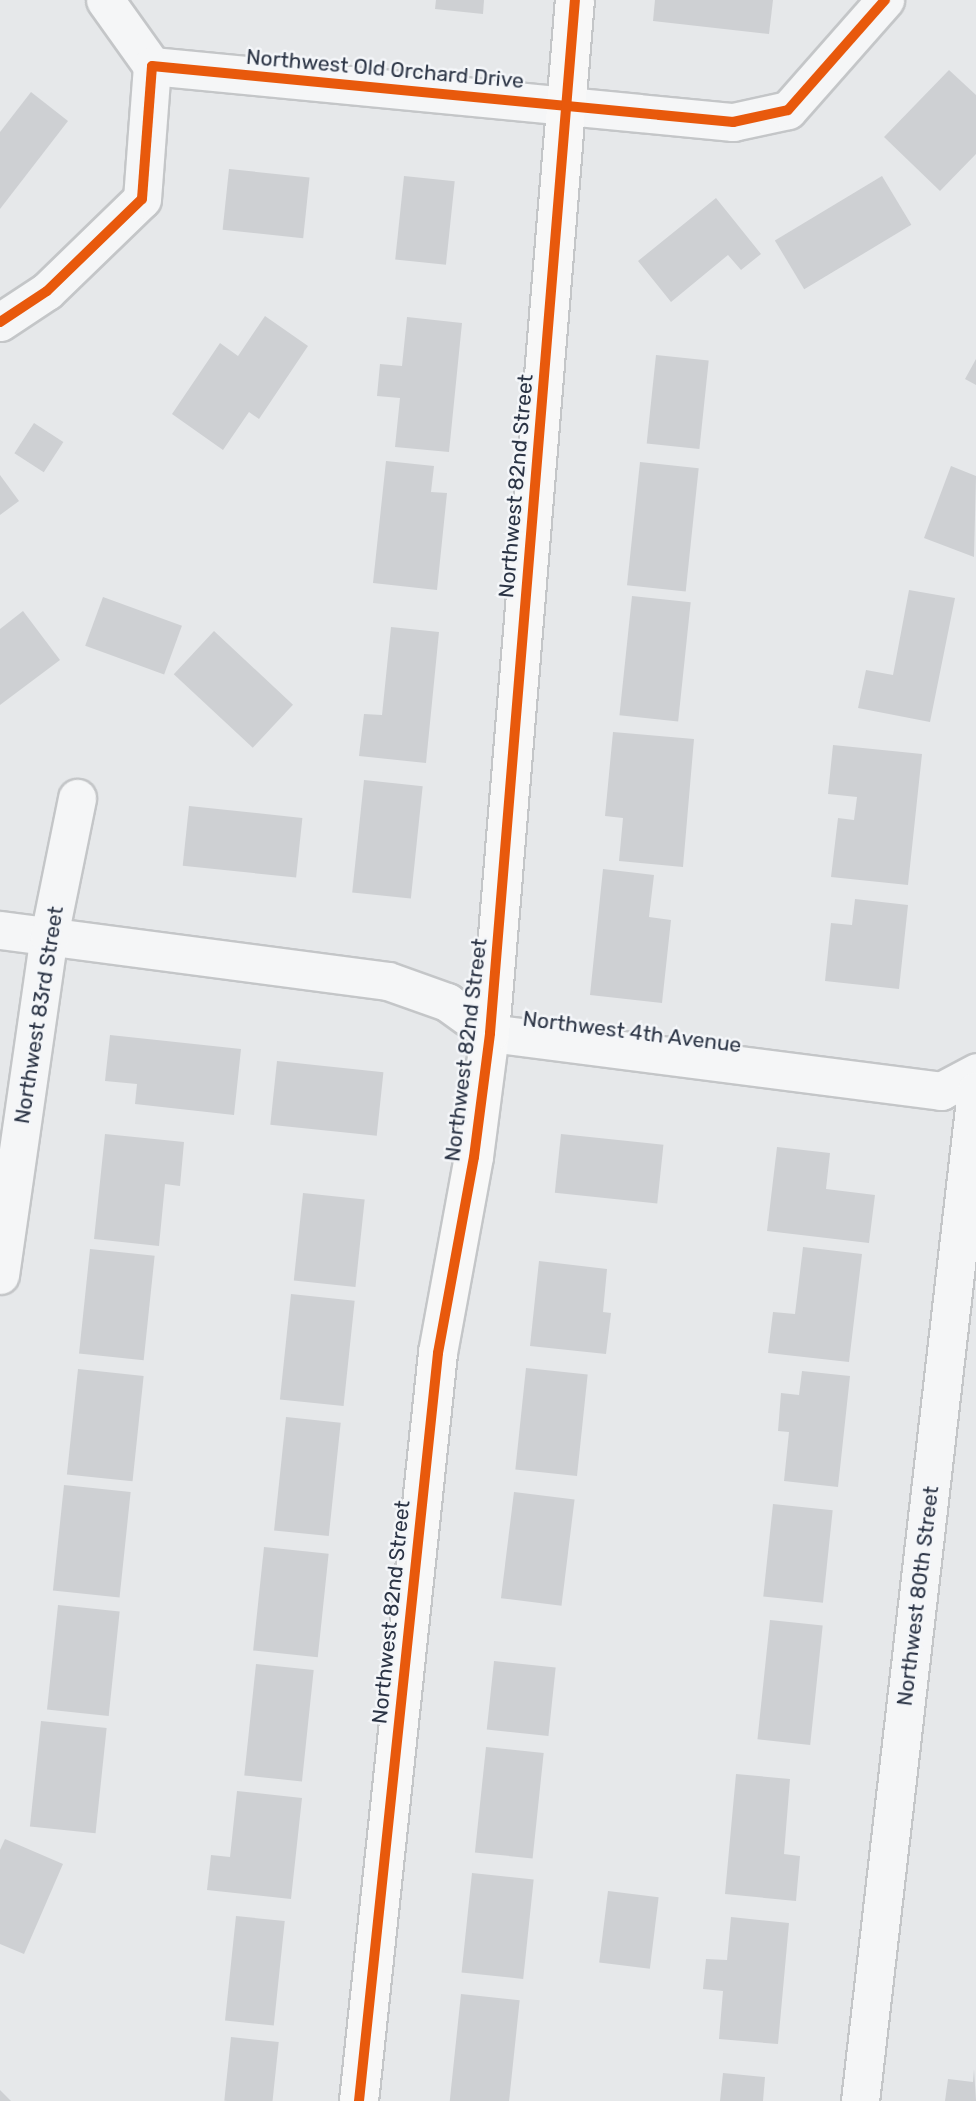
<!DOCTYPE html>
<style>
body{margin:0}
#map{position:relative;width:976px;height:2101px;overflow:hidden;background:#e6e8ea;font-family:Rubik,sans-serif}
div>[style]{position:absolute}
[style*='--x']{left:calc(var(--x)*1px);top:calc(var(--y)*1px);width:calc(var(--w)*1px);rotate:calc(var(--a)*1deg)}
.building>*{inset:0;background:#ced0d3;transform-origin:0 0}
.roads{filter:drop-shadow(2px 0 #c4c6c8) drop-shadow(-2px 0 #c4c6c8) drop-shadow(0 2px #c4c6c8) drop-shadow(0 -2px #c4c6c8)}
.street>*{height:37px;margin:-18.5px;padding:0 18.5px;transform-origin:18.5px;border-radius:18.5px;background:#f5f6f7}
.secondary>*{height:38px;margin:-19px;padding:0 19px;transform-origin:19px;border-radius:19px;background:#f8f8f8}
.cycleway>*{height:10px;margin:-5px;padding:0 5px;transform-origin:5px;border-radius:5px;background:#e8590c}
span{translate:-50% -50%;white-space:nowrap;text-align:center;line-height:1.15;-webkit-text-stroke:5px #f4f6f9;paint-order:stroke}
.street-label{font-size:21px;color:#2b3445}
</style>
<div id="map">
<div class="building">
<i style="clip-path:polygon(436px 0,484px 0,483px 14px,435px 9px)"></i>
<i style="clip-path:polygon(655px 0,773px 0,769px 34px,653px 21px)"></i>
<i style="clip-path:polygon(949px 70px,976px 95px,976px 154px,940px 191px,884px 137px)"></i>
<i style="clip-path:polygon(31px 92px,68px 121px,0 209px,0 132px)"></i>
<i style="left:229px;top:169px;width:81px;height:61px;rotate:6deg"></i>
<i style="left:404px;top:176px;width:51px;height:84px;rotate:6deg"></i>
<i style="left:882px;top:176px;width:57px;height:125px;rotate:59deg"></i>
<i style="clip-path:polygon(716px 198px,761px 254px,741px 270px,728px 255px,671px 302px,638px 261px)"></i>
<i style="clip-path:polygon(265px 316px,308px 346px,259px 419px,249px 412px,223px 450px,172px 414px,220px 343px,238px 356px)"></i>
<i style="clip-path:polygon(407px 317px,462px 323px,449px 452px,395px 447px,400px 398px,377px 396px,380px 364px,402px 366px)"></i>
<i style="left:656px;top:355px;width:53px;height:89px;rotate:6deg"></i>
<i style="clip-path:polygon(976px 359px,976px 385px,965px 379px)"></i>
<i style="left:34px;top:423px;width:35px;height:36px;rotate:33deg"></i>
<i style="clip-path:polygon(386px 461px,434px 466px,431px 492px,447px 493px,437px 590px,373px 583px)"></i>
<i style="left:640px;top:462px;width:59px;height:124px;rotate:6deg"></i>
<i style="clip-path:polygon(951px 466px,976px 476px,974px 557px,924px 538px)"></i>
<i style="clip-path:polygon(0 475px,19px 501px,0 515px)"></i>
<i style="clip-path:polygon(909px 590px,955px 598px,930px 722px,858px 708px,866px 670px,893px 675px)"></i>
<i style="left:632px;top:596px;width:59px;height:120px;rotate:6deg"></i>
<i style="left:103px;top:597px;width:84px;height:52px;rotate:20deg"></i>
<i style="clip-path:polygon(23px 611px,60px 660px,0 705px,0 629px)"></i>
<i style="clip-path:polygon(391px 627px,439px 632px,426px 763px,359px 756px,364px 714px,382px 715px)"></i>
<i style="left:214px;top:631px;width:108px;height:59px;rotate:43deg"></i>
<i style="clip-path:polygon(613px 732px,694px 739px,683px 867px,619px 861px,623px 818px,605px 816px)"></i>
<i style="clip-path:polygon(833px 745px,922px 754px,908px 885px,831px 877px,838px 818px,854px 820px,857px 797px,828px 794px)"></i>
<i style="left:364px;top:780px;width:59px;height:113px;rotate:6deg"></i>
<i style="left:189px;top:806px;width:114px;height:60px;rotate:6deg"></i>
<i style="clip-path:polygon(603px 869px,654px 875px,649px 917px,671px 920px,662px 1003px,590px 995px)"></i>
<i style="clip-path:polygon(855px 899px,908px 905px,899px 989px,825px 981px,831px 923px,852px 925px)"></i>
<i style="clip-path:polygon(110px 1035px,241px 1049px,234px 1115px,135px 1104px,137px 1084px,105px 1081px)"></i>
<i style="left:277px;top:1061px;width:107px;height:64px;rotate:6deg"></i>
<i style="clip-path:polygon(105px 1134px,184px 1142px,180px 1186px,165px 1184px,159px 1246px,94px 1239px)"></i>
<i style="left:561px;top:1134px;width:103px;height:59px;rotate:6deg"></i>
<i style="clip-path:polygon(777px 1147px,830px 1153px,826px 1189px,875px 1195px,869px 1243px,767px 1231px)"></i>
<i style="left:303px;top:1193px;width:62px;height:88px;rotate:6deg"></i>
<i style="clip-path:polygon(803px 1247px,862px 1254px,849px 1362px,768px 1353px,773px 1312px,795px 1314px)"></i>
<i style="left:90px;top:1249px;width:65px;height:105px;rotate:6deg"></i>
<i style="clip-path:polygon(539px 1261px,607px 1269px,603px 1312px,611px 1313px,606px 1354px,530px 1346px)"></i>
<i style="left:291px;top:1294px;width:64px;height:106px;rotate:6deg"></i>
<i style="left:526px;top:1368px;width:62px;height:102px;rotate:6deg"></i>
<i style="left:78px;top:1369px;width:66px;height:106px;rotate:6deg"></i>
<i style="clip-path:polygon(802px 1371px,850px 1376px,838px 1487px,784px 1481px,789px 1432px,778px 1431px,781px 1393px,799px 1395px)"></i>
<i style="left:286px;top:1417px;width:55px;height:114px;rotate:6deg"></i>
<i style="left:64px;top:1485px;width:67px;height:106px;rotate:6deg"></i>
<i style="left:514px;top:1492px;width:61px;height:107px;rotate:7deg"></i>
<i style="left:773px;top:1504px;width:60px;height:93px;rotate:6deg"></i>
<i style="left:264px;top:1547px;width:65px;height:104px;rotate:6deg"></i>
<i style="left:58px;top:1605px;width:62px;height:105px;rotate:6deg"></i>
<i style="left:770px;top:1620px;width:53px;height:120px;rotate:6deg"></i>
<i style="left:494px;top:1661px;width:62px;height:69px;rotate:6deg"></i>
<i style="left:256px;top:1664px;width:58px;height:112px;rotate:6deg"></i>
<i style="left:41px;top:1721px;width:66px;height:106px;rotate:6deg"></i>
<i style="left:486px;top:1747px;width:58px;height:106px;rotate:6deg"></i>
<i style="clip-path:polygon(736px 1774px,790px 1779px,784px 1854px,800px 1856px,796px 1901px,725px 1894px)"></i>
<i style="clip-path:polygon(237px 1791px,302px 1798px,291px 1899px,207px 1890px,211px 1855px,230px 1857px)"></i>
<i style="clip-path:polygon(5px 1839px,63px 1864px,24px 1954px,0 1944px,0 1850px)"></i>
<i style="left:472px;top:1873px;width:62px;height:100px;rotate:6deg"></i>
<i style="left:608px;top:1891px;width:51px;height:72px;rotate:7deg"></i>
<i style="left:236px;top:1916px;width:49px;height:105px;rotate:6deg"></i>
<i style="clip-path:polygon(731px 1917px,789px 1923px,778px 2044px,719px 2039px,723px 1991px,703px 1989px,706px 1959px,727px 1960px)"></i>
<i style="left:461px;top:1994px;width:59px;height:108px;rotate:6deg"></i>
<i style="left:231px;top:2037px;width:48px;height:64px;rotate:6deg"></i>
<i style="clip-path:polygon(974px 2069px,976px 2101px,945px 2101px,948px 2079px,973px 2082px)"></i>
<i style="clip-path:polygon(723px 2073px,765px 2077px,763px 2101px,720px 2101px)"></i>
<i style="clip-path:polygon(0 2090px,11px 2101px,0 2101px)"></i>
</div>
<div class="roads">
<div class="street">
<i style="--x:105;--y:0;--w:81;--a:54.5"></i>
<i style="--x:0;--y:322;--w:56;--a:-33.4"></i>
<i style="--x:47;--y:291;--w:132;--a:-44.1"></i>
<i style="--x:142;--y:199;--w:133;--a:-85.7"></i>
<i style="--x:152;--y:66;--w:584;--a:5.51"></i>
<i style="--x:733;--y:122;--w:56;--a:-12.3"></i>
<i style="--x:788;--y:110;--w:147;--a:-48.6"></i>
<i style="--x:0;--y:930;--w:391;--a:7.5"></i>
<i style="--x:388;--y:981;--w:63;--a:19.6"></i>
<i style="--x:447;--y:1002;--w:53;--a:35.8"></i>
<i style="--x:490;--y:1033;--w:455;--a:7.3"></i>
<i style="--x:941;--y:1091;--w:40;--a:-28"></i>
<i style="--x:0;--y:1275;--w:343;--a:-81.8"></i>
<i style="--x:49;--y:936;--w:141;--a:-78.5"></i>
<i style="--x:860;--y:2101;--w:1017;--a:-83.45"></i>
</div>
<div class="secondary">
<i style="--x:359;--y:2101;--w:752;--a:-83.97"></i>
<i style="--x:438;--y:1353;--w:199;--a:-79.6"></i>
<i style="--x:474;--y:1157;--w:125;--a:-82.6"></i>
<i style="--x:490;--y:1033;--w:1036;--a:-85.3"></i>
</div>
</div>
<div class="cycleway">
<i style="--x:0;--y:322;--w:56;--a:-33.4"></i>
<i style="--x:47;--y:291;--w:132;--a:-44.1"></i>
<i style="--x:142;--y:199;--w:133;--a:-85.7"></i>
<i style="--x:152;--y:66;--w:584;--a:5.51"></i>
<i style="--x:733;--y:122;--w:56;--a:-12.3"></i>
<i style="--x:788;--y:110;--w:147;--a:-48.6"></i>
<i style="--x:359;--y:2101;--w:752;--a:-83.97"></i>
<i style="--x:438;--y:1353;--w:199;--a:-79.6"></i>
<i style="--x:474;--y:1157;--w:125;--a:-82.6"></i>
<i style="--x:490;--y:1033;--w:1036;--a:-85.3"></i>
</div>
<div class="street-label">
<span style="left:385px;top:69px;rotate:5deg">Northwest Old Orchard Drive</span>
<span style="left:516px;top:486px;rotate:-85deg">Northwest 82nd Street</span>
<span style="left:39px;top:1015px;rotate:-81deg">Northwest 83rd Street</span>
<span style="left:632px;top:1032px;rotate:7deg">Northwest 4th Avenue</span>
<span style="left:466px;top:1050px;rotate:-83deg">Northwest 82nd Street</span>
<span style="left:918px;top:1596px;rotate:-83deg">Northwest 80th Street</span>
<span style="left:391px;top:1612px;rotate:-84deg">Northwest 82nd Street</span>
</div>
</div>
